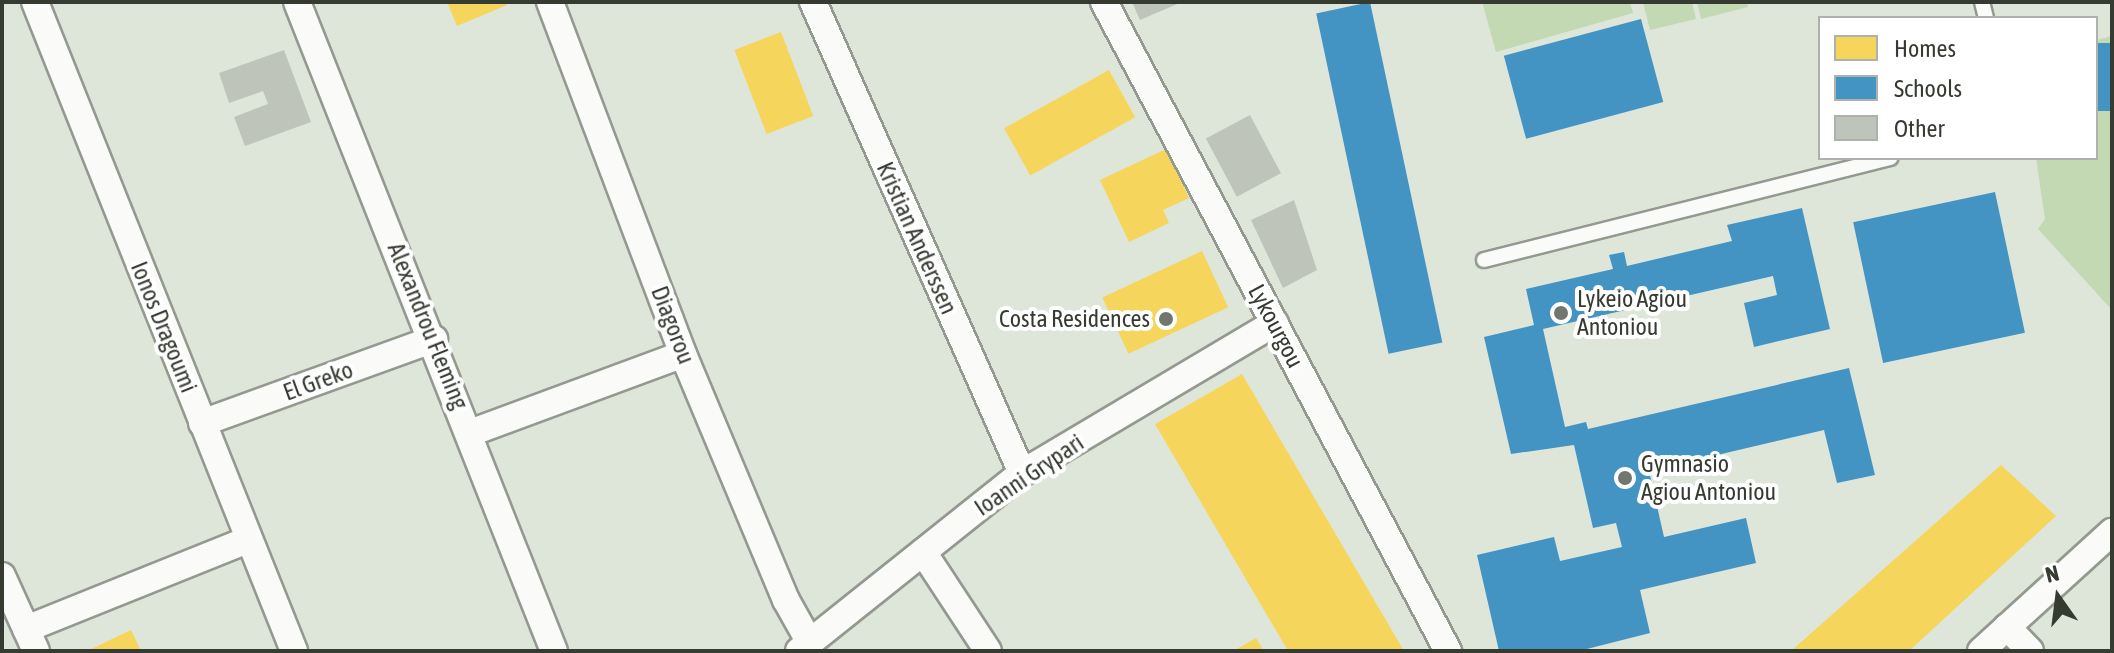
<!DOCTYPE html>
<style>
body{margin:0}
#map{position:relative;width:2114px;height:653px;overflow:hidden;background:#dee6d9;font-family:"Asap Condensed",sans-serif}
div>[style]{position:absolute}
[style*='--x']{left:calc(var(--x)*1px);top:calc(var(--y)*1px);width:calc(var(--w)*1px);rotate:calc(var(--a)*1deg)}
.green>*{inset:0;background:#c3d9b3}
.homes>*{inset:0;background:#f6d55c;transform-origin:0 0}
.schools>*{inset:0;background:#4393c3;transform-origin:0 0}
.building>*{inset:0;background:#bec4ba;transform-origin:0 0}
.roads{filter:drop-shadow(2px 0 #949990) drop-shadow(-2px 0 #949990) drop-shadow(0 2px #949990) drop-shadow(0 -2px #949990)}
.service>*{height:14px;margin:-7px;padding:0 7px;transform-origin:7px;border-radius:7px;background:#fafbf9}
.minor>*{height:26px;margin:-13px;padding:0 13px;transform-origin:13px;border-radius:13px;background:#fafbf9}
.dots>*{width:22px;height:22px;translate:-50% -50%;box-sizing:border-box;border:4px solid #fff;border-radius:50%}
span{translate:-50% -50%;white-space:nowrap;text-align:center;line-height:1.15;-webkit-text-stroke:8px #fff;paint-order:stroke}
.street-label{font-size:24px;color:#363b32}
.poi-label{font-size:24px;color:#363b32}
.left{translate:0 -50%;text-align:left}
.right{translate:-100% -50%;text-align:right}
.frame{position:absolute;inset:0;border:4px solid #363b32;pointer-events:none}
.legend{position:absolute;left:1818px;top:16px;width:280px;height:144px;box-sizing:border-box;background:#fff;border:2px solid #afb1ad;margin:0;padding:10px 14px;list-style:none;font-size:24px;color:#363b32}
.legend li{display:flex;align-items:center;gap:16px;height:40px}
.legend b{width:40px;border:2px solid #afb1ad}
.north{position:absolute;left:2018px;top:557px;width:80px;height:80px;-webkit-text-stroke:6px #fff;paint-order:stroke;rotate:346deg;font-size:22px;font-weight:700;line-height:32px;text-align:center;color:#363b32}
.north::after{content:'';display:block;margin:auto;width:28px;height:36px;background:#363b32;clip-path:polygon(50% 0,100% 100%,50% 72%,0 100%)}
</style>
<div id="map">
<div class="green">
<i style="clip-path:polygon(1482px 2px,1630px 2px,1633px 13px,1496px 52px)"></i>
<i style="clip-path:polygon(1643px 2px,1692px 2px,1696px 19px,1650px 30px)"></i>
<i style="clip-path:polygon(1697px 2px,1747px 2px,1748px 7px,1701px 19px)"></i>
<i style="clip-path:polygon(2112px 36px,2112px 310px,2038px 229px,2045px 219px,2036px 158px,2096px 158px,2096px 40px)"></i>
</div>
<div class="homes">
<i style="clip-path:polygon(447px 2px,505px 2px,507px 5px,457px 26px)"></i>
<i style="left:781px;top:32px;width:90px;height:50px;rotate:69deg"></i>
<i style="left:1109px;top:70px;width:54px;height:120px;rotate:61deg"></i>
<i style="clip-path:polygon(1166px 149px,1189px 198px,1163px 210px,1169px 223px,1129px 242px,1100px 180px)"></i>
<i style="left:1202px;top:251px;width:62px;height:110px;rotate:65deg"></i>
<i style="clip-path:polygon(1242px 374px,1404px 651px,1288px 651px,1155px 424px)"></i>
<i style="clip-path:polygon(2001px 465px,2056px 516px,1909px 651px,1791px 651px)"></i>
<i style="clip-path:polygon(131px 630px,141px 651px,87px 651px)"></i>
<i style="clip-path:polygon(1256px 638px,1264px 651px,1233px 651px)"></i>
</div>
<div class="schools">
<i style="left:1370px;top:2px;width:348px;height:55px;rotate:78deg"></i>
<i style="left:1641px;top:19px;width:86px;height:142px;rotate:75deg"></i>
<i style="left:2112px;top:43px;width:68px;height:16px;rotate:90deg"></i>
<i style="left:1995px;top:192px;width:144px;height:145px;rotate:78deg"></i>
<i style="clip-path:polygon(1802px 208px,1830px 329px,1754px 347px,1744px 303px,1777px 295px,1773px 276px,1543px 329px,1565px 427px,1586px 422px,1588px 429px,1849px 368px,1875px 475px,1837px 483px,1824px 430px,1649px 471px,1664px 537px,1746px 518px,1756px 563px,1640px 590px,1650px 633px,1579px 651px,1499px 651px,1477px 555px,1554px 537px,1560px 561px,1622px 547px,1616px 523px,1593px 528px,1574px 445px,1511px 454px,1484px 337px,1534px 325px,1526px 289px,1613px 269px,1609px 255px,1624px 252px,1627px 266px,1732px 241px,1727px 225px)"></i>
</div>
<div class="building">
<i style="clip-path:polygon(1132px 2px,1182px 2px,1140px 20px)"></i>
<i style="clip-path:polygon(284px 50px,311px 122px,245px 146px,234px 117px,268px 104px,263px 91px,229px 103px,219px 73px)"></i>
<i style="left:1250px;top:115px;width:66px;height:50px;rotate:62deg"></i>
<i style="clip-path:polygon(1294px 200px,1317px 270px,1283px 288px,1251px 220px)"></i>
</div>
<div class="roads">
<div class="service">
<i style="--x:1982;--y:2;--w:16;--a:76"></i>
<i style="--x:1484;--y:260;--w:419;--a:-14.1"></i>
</div>
<div class="minor">
<i style="--x:35;--y:2;--w:699;--a:68.24"></i>
<i style="--x:297;--y:2;--w:698;--a:68.4"></i>
<i style="--x:550;--y:2;--w:376;--a:69.3"></i>
<i style="--x:683;--y:354;--w:267;--a:67.3"></i>
<i style="--x:786;--y:600;--w:49;--a:60.8"></i>
<i style="--x:813;--y:2;--w:515;--a:66.07"></i>
<i style="--x:1104;--y:2;--w:735;--a:62.07"></i>
<i style="--x:202;--y:423;--w:247;--a:-19.9"></i>
<i style="--x:470;--y:433;--w:227;--a:-20.3"></i>
<i style="--x:923;--y:552;--w:118;--a:56.7"></i>
<i style="--x:2;--y:576;--w:82;--a:65.6"></i>
<i style="--x:2007;--y:627;--w:33;--a:46"></i>
<i style="--x:26;--y:629;--w:238;--a:-21.9"></i>
<i style="--x:799;--y:651;--w:285;--a:-38.6"></i>
<i style="--x:1022;--y:473;--w:294;--a:-30.7"></i>
<i style="--x:1981;--y:651;--w:177;--a:-42.3"></i>
</div>
</div>
<div class="dots">
<i style="left:1561px;top:313px;background:#71776c"></i>
<i style="left:1166px;top:319px;background:#71776c"></i>
<i style="left:1625px;top:478px;background:#71776c"></i>
</div>
<div class="street-label">
<span style="left:917px;top:238px;rotate:66deg">Kristian Anderssen</span>
<span style="left:673px;top:325px;rotate:69deg">Diagorou</span>
<span style="left:428px;top:326px;rotate:68deg">Alexandrou Fleming</span>
<span style="left:1276px;top:326px;rotate:62deg">Lykourgou</span>
<span style="left:164px;top:327px;rotate:68deg">Ionos Dragoumi</span>
<span style="left:318px;top:381px;rotate:-20deg">El Greko</span>
<span style="left:1029px;top:475px;rotate:-34deg">Ioanni Grypari</span>
</div>
<div class="poi-label">
<span class="left" style="left:1577px;top:313px">Lykeio Agiou<br>Antoniou</span>
<span class="right" style="left:1150px;top:319px">Costa Residences</span>
<span class="left" style="left:1641px;top:478px">Gymnasio<br>Agiou Antoniou</span>
</div>
<div class="frame"></div>
<ul class="legend">
<li><b style="height:22px;background:#f6d55c"></b>Homes</li>
<li><b style="height:22px;background:#4393c3"></b>Schools</li>
<li><b style="height:22px;background:#bec4ba"></b>Other</li>
</ul>
<div class="north">N</div>
</div>
